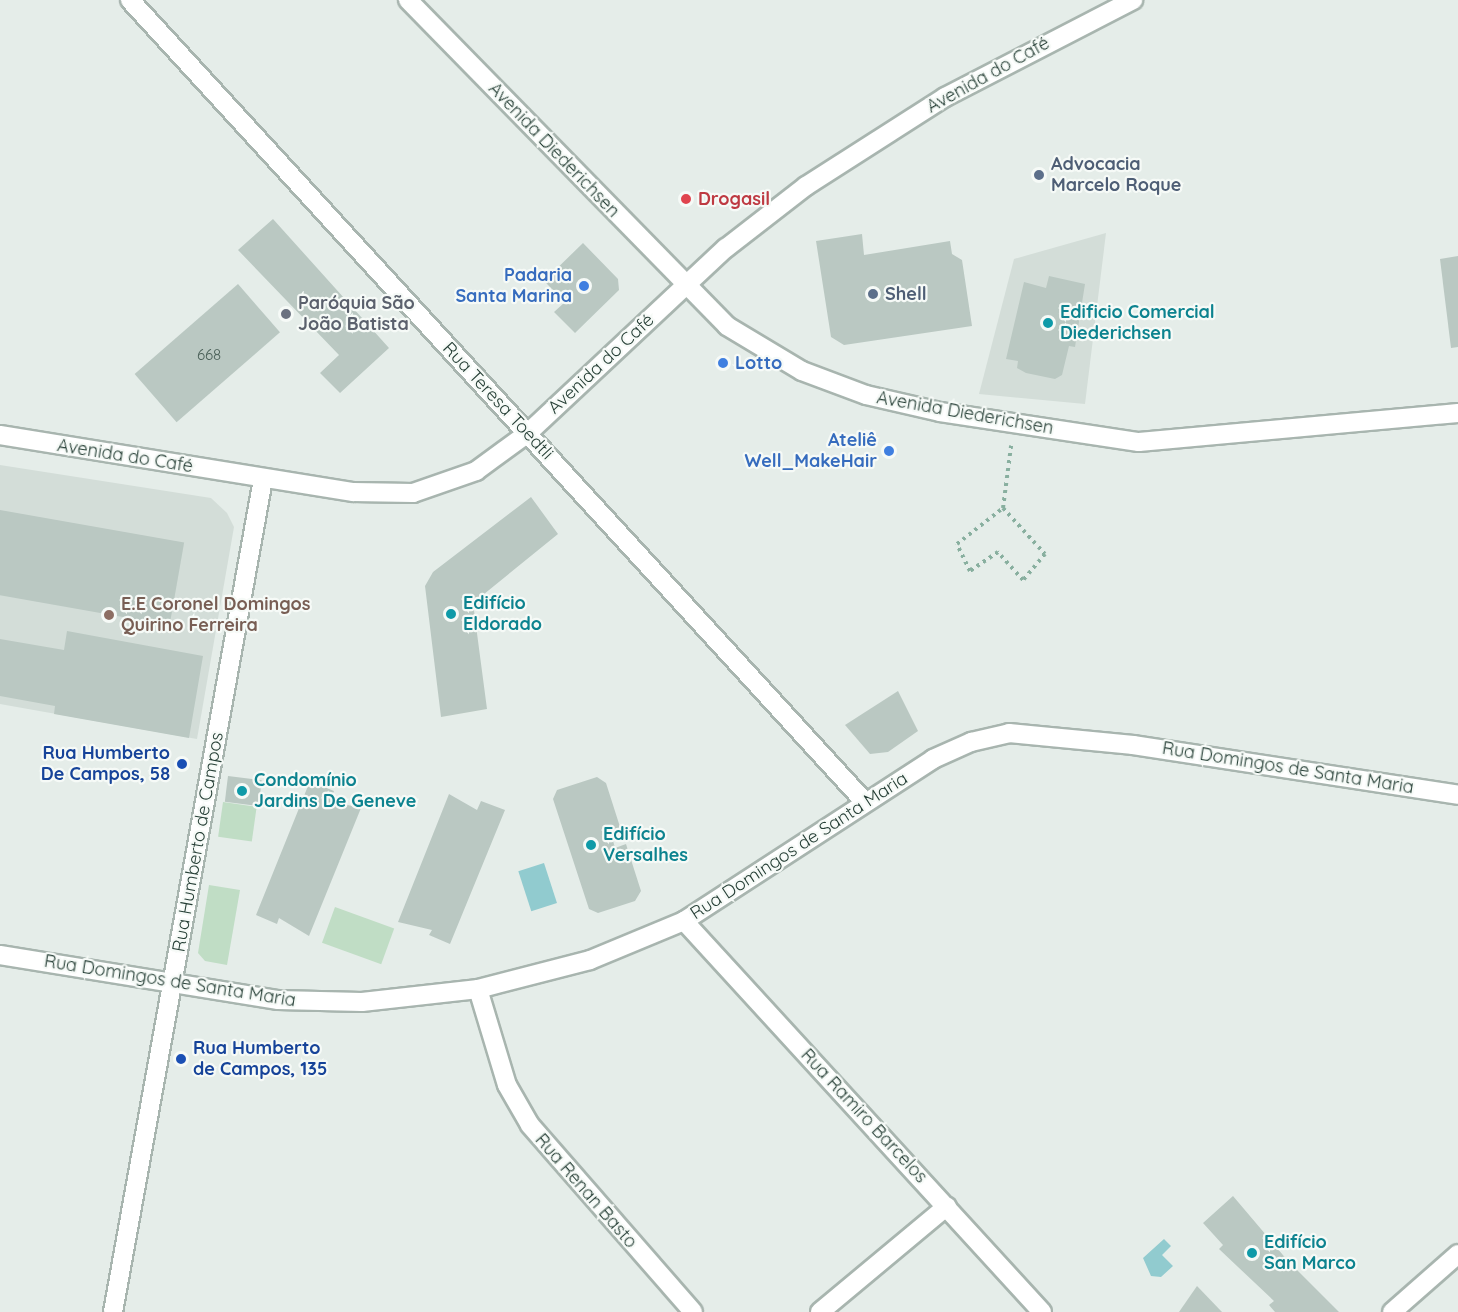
<!DOCTYPE html>
<meta charset="utf-8">
<style>
body{margin:0}
#map{position:relative;width:1458px;height:1312px;overflow:hidden;background:#e5ede9;font-family:Quicksand,sans-serif}
div>[style]{position:absolute}
[style*='--x']{left:calc(var(--x)*1px);top:calc(var(--y)*1px);width:calc(var(--w)*1px);rotate:calc(var(--a)*1deg)}
.built>*{inset:0;background:#d3ddd8}
.green>*{inset:0;background:#c0ddc5;transform-origin:0 0}
.water>*{inset:0;background:#91cbcf;transform-origin:0 0}
.building>*{inset:0;background:#bac8c2;transform-origin:0 0}
.path>*{height:4px;margin-top:-2px;transform-origin:0;background:repeating-linear-gradient(90deg,#88af9f 0 3px,transparent 0 7.5px)}
.roads{filter:drop-shadow(2px 0 #a8b5af) drop-shadow(-2px 0 #a8b5af) drop-shadow(0 2px #a8b5af) drop-shadow(0 -2px #a8b5af)}
.minor>*{height:18px;margin:-9px;padding:0 9px;transform-origin:9px;border-radius:9px;background:#fff}
.tertiary>*{height:18px;margin:-9px;padding:0 9px;transform-origin:9px;border-radius:9px;background:#fff}
.dots>*{width:16px;height:16px;translate:-50% -50%;box-sizing:border-box;border:3px solid #f6faf7;border-radius:50%}
span{translate:-50% -50%;white-space:nowrap;text-align:center;line-height:1.15;-webkit-text-stroke:4.5px #f6faf7;paint-order:stroke}
.number-label{font-size:15px;color:#4a6058}
.number-label span{-webkit-text-stroke-width:0}
.street-label{font-size:18px;color:#253e35}
.service-label{font-size:18px;color:#4e5e75;font-weight:700}
.left{translate:0 -50%;text-align:left}
.health-label{font-size:18px;color:#be3a42;font-weight:700}
.shop-label{font-size:18px;color:#366cbe;font-weight:700}
.right{translate:-100% -50%;text-align:right}
.worship-label{font-size:18px;color:#5b616d;font-weight:700}
.culture-label{font-size:18px;color:#0d838f;font-weight:700}
.education-label{font-size:18px;color:#785e54;font-weight:700}
.transit-label{font-size:18px;color:#164399;font-weight:700}
</style>
<div id="map">
<div class="built">
<i style="clip-path:polygon(1106px 233px,1085px 404px,979px 394px,1014px 259px)"></i>
<i style="clip-path:polygon(0 465px,211px 498px,227px 513px,234px 527px,197px 739px,0 704px)"></i>
</div>
<div class="green">
<i style="left:223px;top:802px;width:34px;height:35px;rotate:8deg"></i>
<i style="clip-path:polygon(209px 885px,240px 890px,227px 965px,205px 961px,198px 953px)"></i>
<i style="left:335px;top:907px;width:63px;height:38px;rotate:20deg"></i>
</div>
<div class="water">
<i style="left:544px;top:863px;width:42px;height:27px;rotate:72deg"></i>
<i style="clip-path:polygon(1164px 1239px,1171px 1246px,1162px 1255px,1173px 1266px,1161px 1277px,1151px 1276px,1143px 1258px)"></i>
</div>
<div class="building">
<i style="clip-path:polygon(273px 219px,389px 348px,340px 393px,320px 373px,339px 355px,238px 250px)"></i>
<i style="clip-path:polygon(862px 234px,864px 255px,950px 241px,952px 254px,962px 260px,972px 326px,844px 345px,831px 337px,816px 241px)"></i>
<i style="clip-path:polygon(583px 243px,618px 279px,619px 290px,575px 333px,554px 312px,565px 302px,544px 281px)"></i>
<i style="clip-path:polygon(1458px 256px,1458px 347px,1451px 348px,1440px 259px)"></i>
<i style="clip-path:polygon(1049px 276px,1085px 284px,1075px 347px,1069px 346px,1062px 375px,1055px 379px,1026px 373px,1017px 368px,1018px 361px,1006px 359px,1024px 282px,1046px 288px)"></i>
<i style="left:238px;top:284px;width:64px;height:137px;rotate:49deg"></i>
<i style="clip-path:polygon(531px 497px,558px 534px,473px 603px,487px 709px,441px 717px,425px 586px,433px 572px)"></i>
<i style="left:0;top:510px;width:187px;height:84px;rotate:10deg"></i>
<i style="clip-path:polygon(67px 631px,203px 656px,189px 738px,54px 714px,55px 706px,0 696px,0 639px,64px 650px)"></i>
<i style="clip-path:polygon(898px 691px,918px 731px,888px 752px,870px 754px,845px 725px)"></i>
<i style="left:228px;top:776px;width:34px;height:26px;rotate:7deg"></i>
<i style="clip-path:polygon(597px 777px,606px 783px,621px 830px,611px 833px,615px 848px,626px 844px,641px 891px,635px 901px,598px 913px,589px 909px,553px 799px,557px 790px)"></i>
<i style="clip-path:polygon(310px 781px,334px 791px,330px 801px,361px 808px,309px 936px,279px 918px,277px 924px,256px 915px)"></i>
<i style="clip-path:polygon(449px 794px,477px 810px,481px 801px,505px 810px,450px 944px,429px 935px,432px 930px,398px 922px)"></i>
<i style="clip-path:polygon(1233px 1196px,1288px 1261px,1339px 1312px,1275px 1312px,1269px 1305px,1274px 1301px,1219px 1249px,1223px 1245px,1203px 1223px)"></i>
<i style="clip-path:polygon(1197px 1286px,1222px 1312px,1179px 1312px)"></i>
</div>
<div class="path">
<i style="--x:1003;--y:508;--w:62;--a:47.6"></i>
<i style="--x:1045;--y:554;--w:34;--a:130"></i>
<i style="--x:1023;--y:580;--w:38;--a:-132"></i>
<i style="--x:998;--y:552;--w:34;--a:146"></i>
<i style="--x:970;--y:571;--w:30;--a:-116"></i>
<i style="--x:957;--y:544;--w:58;--a:-38"></i>
<i style="--x:1003;--y:508;--w:63;--a:-82.6"></i>
</div>
<div class="roads">
<div class="minor">
<i style="--x:130;--y:0;--w:1088;--a:47.5"></i>
<i style="--x:0;--y:435;--w:358;--a:9.2"></i>
<i style="--x:353;--y:492;--w:60;--a:1"></i>
<i style="--x:413;--y:493;--w:67;--a:-19.2"></i>
<i style="--x:476;--y:471;--w:64;--a:-36.2"></i>
<i style="--x:528;--y:433;--w:271;--a:-43.1"></i>
<i style="--x:726;--y:248;--w:101;--a:-37.8"></i>
<i style="--x:806;--y:186;--w:165;--a:-32.6"></i>
<i style="--x:945;--y:97;--w:212;--a:-27.3"></i>
<i style="--x:684;--y:921;--w:530;--a:47.52"></i>
<i style="--x:0;--y:955;--w:282;--a:9.2"></i>
<i style="--x:278;--y:1000;--w:84;--a:1.4"></i>
<i style="--x:362;--y:1002;--w:117;--a:-6.4"></i>
<i style="--x:478;--y:989;--w:116;--a:-14.5"></i>
<i style="--x:590;--y:960;--w:102;--a:-22.5"></i>
<i style="--x:684;--y:921;--w:297;--a:-33"></i>
<i style="--x:933;--y:759;--w:42;--a:-24.1"></i>
<i style="--x:971;--y:742;--w:39;--a:-13"></i>
<i style="--x:1009;--y:733;--w:125;--a:5.5"></i>
<i style="--x:1133;--y:745;--w:329;--a:8.7"></i>
<i style="--x:478;--y:989;--w:100;--a:73.2"></i>
<i style="--x:507;--y:1085;--w:46;--a:60.1"></i>
<i style="--x:530;--y:1125;--w:248;--a:48.9"></i>
<i style="--x:113;--y:1312;--w:846;--a:-79.79"></i>
<i style="--x:820;--y:1312;--w:165;--a:-39.8"></i>
<i style="--x:1392;--y:1312;--w:88;--a:-41.3"></i>
</div>
<div class="tertiary">
<i style="--x:408;--y:0;--w:456;--a:45.6"></i>
<i style="--x:727;--y:326;--w:87;--a:31"></i>
<i style="--x:802;--y:371;--w:68;--a:20.6"></i>
<i style="--x:866;--y:395;--w:76;--a:12.9"></i>
<i style="--x:940;--y:412;--w:201;--a:8.6"></i>
<i style="--x:1139;--y:442;--w:320;--a:-5.2"></i>
</div>
</div>
<div class="dots">
<i style="left:1039px;top:175px;background:#5c6f8a"></i>
<i style="left:686px;top:199px;background:#e0444e"></i>
<i style="left:584px;top:286px;background:#3f7fe0"></i>
<i style="left:873px;top:294px;background:#5c6f8a"></i>
<i style="left:286px;top:314px;background:#6b7280"></i>
<i style="left:1048px;top:323px;background:#0f9aa8"></i>
<i style="left:723px;top:363px;background:#3f7fe0"></i>
<i style="left:889px;top:451px;background:#3f7fe0"></i>
<i style="left:451px;top:614px;background:#0f9aa8"></i>
<i style="left:109px;top:615px;background:#8d6e63"></i>
<i style="left:182px;top:764px;background:#1a4fb4"></i>
<i style="left:242px;top:791px;background:#0f9aa8"></i>
<i style="left:591px;top:845px;background:#0f9aa8"></i>
<i style="left:181px;top:1059px;background:#1a4fb4"></i>
<i style="left:1252px;top:1253px;background:#0f9aa8"></i>
</div>
<div class="number-label">
<span style="left:209px;top:355px">668</span>
</div>
<div class="street-label">
<span style="left:988px;top:75px;rotate:-29deg">Avenida do Café</span>
<span style="left:554px;top:150px;rotate:46deg">Avenida Diederichsen</span>
<span style="left:601px;top:364px;rotate:-43deg">Avenida do Café</span>
<span style="left:498px;top:401px;rotate:47deg">Rua Teresa Toedtli</span>
<span style="left:965px;top:413px;rotate:10deg">Avenida Diederichsen</span>
<span style="left:125px;top:456px;rotate:9deg">Avenida do Café</span>
<span style="left:1288px;top:768px;rotate:9deg">Rua Domingos de Santa Maria</span>
<span style="left:198px;top:842px;rotate:-80deg">Rua Humberto de Campos</span>
<span style="left:799px;top:846px;rotate:-33deg">Rua Domingos de Santa Maria</span>
<span style="left:170px;top:981px;rotate:9deg">Rua Domingos de Santa Maria</span>
<span style="left:864px;top:1116px;rotate:47deg">Rua Ramiro Barcelos</span>
<span style="left:586px;top:1191px;rotate:49deg">Rua Renan Basto</span>
</div>
<div class="service-label">
<span class="left" style="left:1051px;top:175px">Advocacia<br>Marcelo Roque</span>
<span class="left" style="left:885px;top:294px">Shell</span>
</div>
<div class="health-label">
<span class="left" style="left:698px;top:199px">Drogasil</span>
</div>
<div class="shop-label">
<span class="right" style="left:572px;top:286px">Padaria<br>Santa Marina</span>
<span class="left" style="left:735px;top:363px">Lotto</span>
<span class="right" style="left:877px;top:451px">Ateliê<br>Well_MakeHair</span>
</div>
<div class="worship-label">
<span class="left" style="left:298px;top:314px">Paróquia São<br>João Batista</span>
</div>
<div class="culture-label">
<span class="left" style="left:1060px;top:323px">Edificio Comercial<br>Diederichsen</span>
<span class="left" style="left:463px;top:614px">Edifício<br>Eldorado</span>
<span class="left" style="left:254px;top:791px">Condomínio<br>Jardins De Geneve</span>
<span class="left" style="left:603px;top:845px">Edifício<br>Versalhes</span>
<span class="left" style="left:1264px;top:1253px">Edifício<br>San Marco</span>
</div>
<div class="education-label">
<span class="left" style="left:121px;top:615px">E.E Coronel Domingos<br>Quirino Ferreira</span>
</div>
<div class="transit-label">
<span class="right" style="left:170px;top:764px">Rua Humberto<br>De Campos, 58</span>
<span class="left" style="left:193px;top:1059px">Rua Humberto<br>de Campos, 135</span>
</div>
</div>
